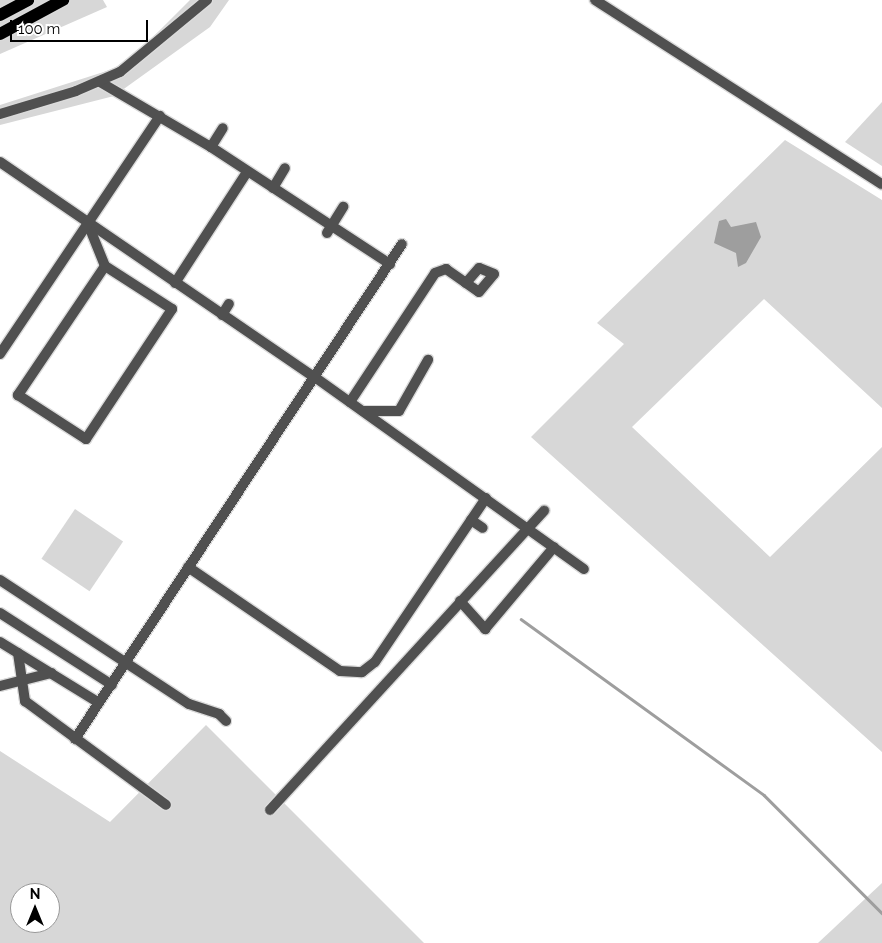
<!DOCTYPE html>
<style>
body{margin:0}
#map{position:relative;width:882px;height:943px;overflow:hidden;background:#fff;font-family:Raleway,sans-serif}
div>[style]{position:absolute}
[style*='--x']{left:calc(var(--x)*1px);top:calc(var(--y)*1px);width:calc(var(--w)*1px);rotate:calc(var(--a)*1deg)}
.green>*{inset:0;background:#d7d7d7;transform-origin:0 0}
.water>*{inset:0;background:#9e9e9e}
.stream>*{height:2.5px;margin:-1.25px;padding:0 1.25px;transform-origin:1.25px;border-radius:1.25px;background:#9e9e9e}
.roads{filter:drop-shadow(1px 0 #dbdbdb) drop-shadow(-1px 0 #dbdbdb) drop-shadow(0 1px #dbdbdb) drop-shadow(0 -1px #dbdbdb)}
.minor>*{height:10px;margin:-5px;padding:0 5px;transform-origin:5px;border-radius:5px;background:#505050}
.major>*{height:12px;margin:-6px;padding:0 6px;transform-origin:6px;border-radius:6px;background:#000}
span{translate:-50% -50%;white-space:nowrap;text-align:center;line-height:1.15;-webkit-text-stroke:5px #fff;paint-order:stroke}
.north{position:absolute;left:10px;top:883px;width:50px;height:50px;box-sizing:border-box;background:#fff;border:1px solid #999;border-radius:50%;rotate:0deg;font-size:14px;font-weight:700;line-height:20px;text-align:center;color:#000}
.north::after{content:'';display:block;margin:auto;width:18px;height:22px;background:#000;clip-path:polygon(50% 0,100% 100%,50% 72%,0 100%)}
.scale{position:absolute;left:10px;top:20px;width:138px;height:22px;box-sizing:border-box;border:2px solid #000;border-top:0;padding-left:6px;font-size:15px;line-height:18px;white-space:nowrap;color:#000;-webkit-text-stroke:4px #fff;paint-order:stroke}
</style>
<div id="map">
<div class="green">
<i style="clip-path:polygon(0 0,103px 0,107px 7px,0 54px)"></i>
<i style="clip-path:polygon(190px 0,229px 0,210px 27px,114px 96px,0 125px,0 105px,113px 69px,135px 55px)"></i>
<i style="clip-path:polygon(882px 102px,882px 166px,845px 142px)"></i>
<i style="clip-path:polygon(785px 140px,882px 200px,882px 408px,764px 299px,632px 427px,770px 557px,882px 447px,882px 752px,531px 437px,624px 344px,597px 323px)"></i>
<i style="left:75px;top:509px;width:58px;height:60px;rotate:34deg"></i>
<i style="clip-path:polygon(evenodd,206px 725px,424px 943px,0 943px,0 751px,110px 822px,206px 725px,20px 893px,50px 893px,50px 923px,20px 923px,20px 893px)"></i>
<i style="clip-path:polygon(882px 883px,882px 943px,818px 943px)"></i>
</div>
<div class="water">
<i style="clip-path:polygon(726px 219px,731px 227px,756px 222px,761px 237px,746px 263px,738px 267px,736px 253px,714px 243px,719px 221px)"></i>
</div>
<div class="stream">
<i style="--x:521;--y:619;--w:300;--a:35.9"></i>
<i style="--x:764;--y:795;--w:167;--a:45"></i>
</div>
<div class="roads">
<div class="minor">
<i style="--x:595;--y:0;--w:341;--a:32.7"></i>
<i style="--x:100;--y:82;--w:129;--a:30.4"></i>
<i style="--x:211;--y:147;--w:214;--a:33.2"></i>
<i style="--x:0;--y:114;--w:79;--a:-16.8"></i>
<i style="--x:76;--y:91;--w:48;--a:-23.4"></i>
<i style="--x:120;--y:72;--w:113;--a:-39.6"></i>
<i style="--x:211;--y:147;--w:22;--a:-58"></i>
<i style="--x:0;--y:162;--w:383;--a:34.4"></i>
<i style="--x:316;--y:378;--w:329;--a:35.5"></i>
<i style="--x:273;--y:188;--w:23;--a:-59"></i>
<i style="--x:88;--y:224;--w:45;--a:68"></i>
<i style="--x:105;--y:266;--w:156;--a:124"></i>
<i style="--x:18;--y:395;--w:81;--a:32.9"></i>
<i style="--x:86;--y:439;--w:156;--a:-56.5"></i>
<i style="--x:172;--y:309;--w:80;--a:-147.3"></i>
<i style="--x:327;--y:233;--w:31;--a:-58"></i>
<i style="--x:175;--y:283;--w:132;--a:-57"></i>
<i style="--x:222;--y:315;--w:13;--a:-58"></i>
<i style="--x:0;--y:354;--w:287;--a:-56.1"></i>
<i style="--x:350;--y:402;--w:154;--a:-56.6"></i>
<i style="--x:435;--y:273;--w:12;--a:-20"></i>
<i style="--x:446;--y:269;--w:40;--a:34.9"></i>
<i style="--x:479;--y:292;--w:23;--a:-50"></i>
<i style="--x:494;--y:274;--w:16;--a:-158"></i>
<i style="--x:479;--y:268;--w:20;--a:131"></i>
<i style="--x:363;--y:411;--w:36;--a:0"></i>
<i style="--x:399;--y:411;--w:59;--a:-60.4"></i>
<i style="--x:471;--y:520;--w:14;--a:34"></i>
<i style="--x:188;--y:567;--w:184;--a:34.4"></i>
<i style="--x:340;--y:671;--w:22;--a:3"></i>
<i style="--x:362;--y:672;--w:16;--a:-38"></i>
<i style="--x:375;--y:662;--w:198;--a:-55.9"></i>
<i style="--x:0;--y:580;--w:226;--a:33.3"></i>
<i style="--x:189;--y:704;--w:32;--a:18"></i>
<i style="--x:219;--y:714;--w:10;--a:45"></i>
<i style="--x:460;--y:601;--w:38;--a:48"></i>
<i style="--x:485;--y:629;--w:107;--a:-49.9"></i>
<i style="--x:0;--y:613;--w:133;--a:32.7"></i>
<i style="--x:0;--y:642;--w:116;--a:31.6"></i>
<i style="--x:18;--y:653;--w:49;--a:81.7"></i>
<i style="--x:25;--y:701;--w:175;--a:36.4"></i>
<i style="--x:0;--y:686;--w:53;--a:-14.3"></i>
<i style="--x:75;--y:739;--w:593;--a:-56.55"></i>
<i style="--x:270;--y:810;--w:406;--a:-47.5"></i>
</div>
<div class="major">
<i style="--x:0;--y:15;--w:32;--a:-28"></i>
<i style="--x:0;--y:34;--w:72;--a:-28.4"></i>
</div>
</div>
<div class="north">N</div>
<div class="scale">100 m</div>
</div>
